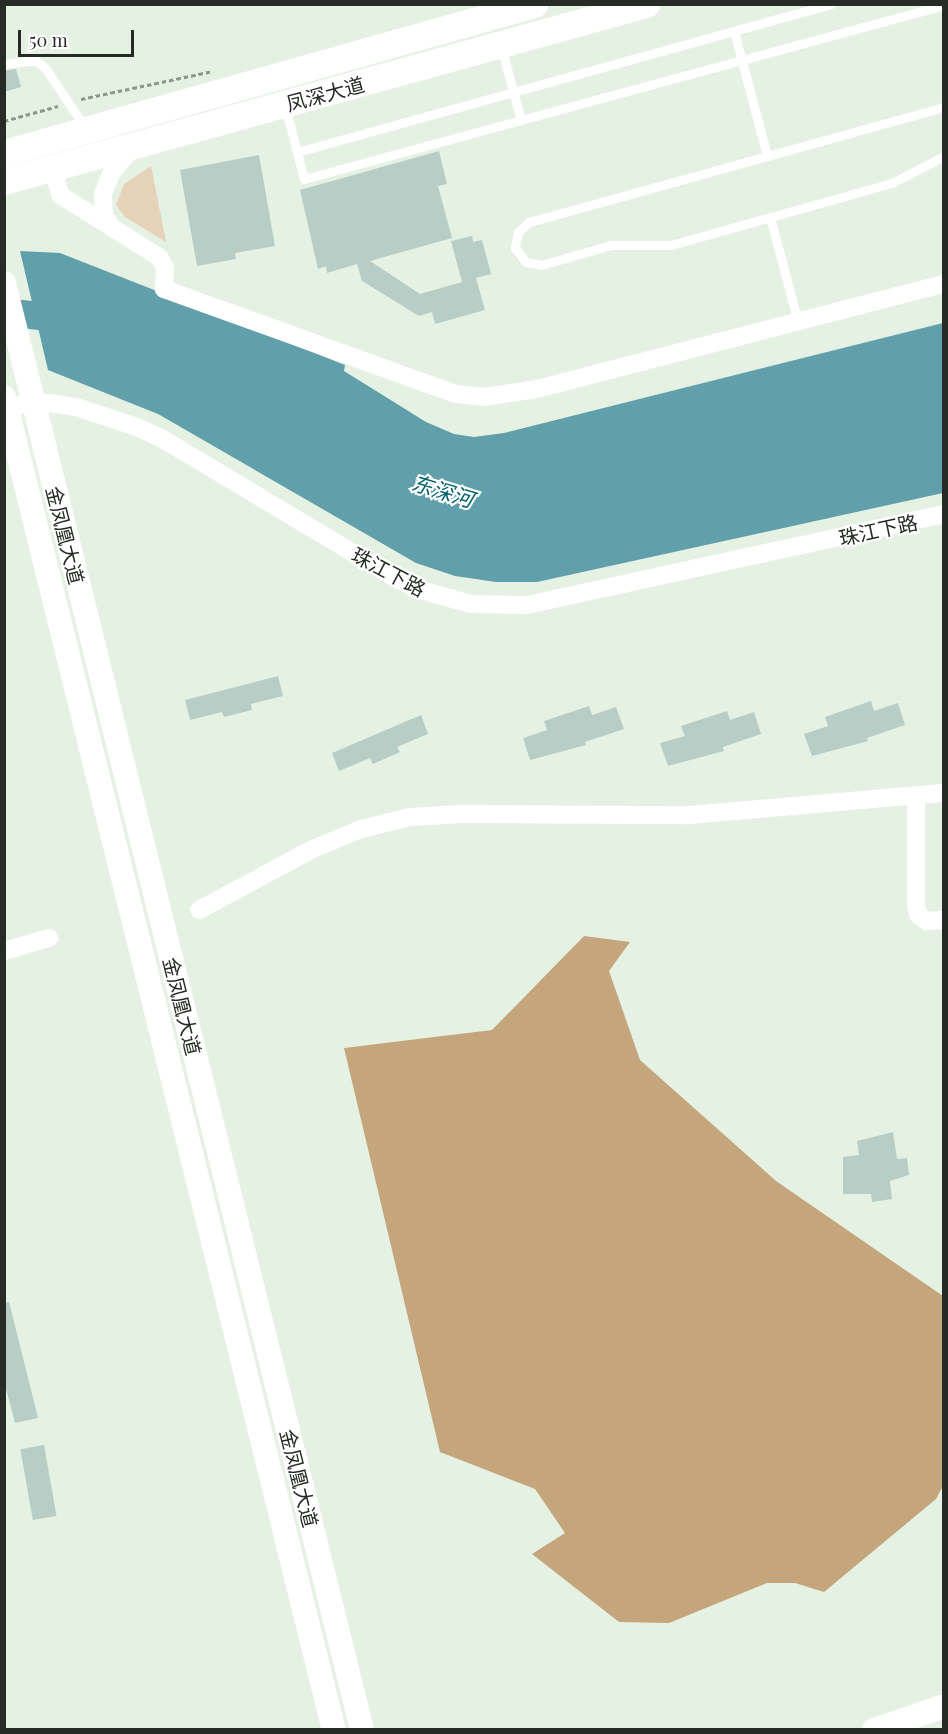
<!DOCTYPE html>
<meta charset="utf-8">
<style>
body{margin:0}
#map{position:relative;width:948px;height:1734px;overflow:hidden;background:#e5f1e3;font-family:"Playfair Display","Noto Sans SC",serif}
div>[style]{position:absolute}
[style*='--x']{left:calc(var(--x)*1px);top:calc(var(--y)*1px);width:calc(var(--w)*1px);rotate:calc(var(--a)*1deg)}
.green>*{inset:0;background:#e6d2b9}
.forest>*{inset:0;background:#c4a57c}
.water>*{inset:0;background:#619faa}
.pier>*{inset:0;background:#e5f1e3;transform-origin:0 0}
.river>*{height:28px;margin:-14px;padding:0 14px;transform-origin:14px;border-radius:14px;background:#619faa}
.building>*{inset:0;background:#b9cdc7;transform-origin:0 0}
.path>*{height:3px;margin-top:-1.5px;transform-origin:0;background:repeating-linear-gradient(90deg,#8e978d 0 4.5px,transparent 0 7.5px)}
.lane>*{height:9px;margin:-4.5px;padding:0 4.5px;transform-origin:4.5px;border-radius:4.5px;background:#fff}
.street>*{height:18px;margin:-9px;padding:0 9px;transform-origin:9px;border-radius:9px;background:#fff}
.secondary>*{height:24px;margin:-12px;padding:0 12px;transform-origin:12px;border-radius:12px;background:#fff}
.primary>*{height:27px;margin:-13.5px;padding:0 13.5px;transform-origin:13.5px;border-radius:13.5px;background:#fff}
span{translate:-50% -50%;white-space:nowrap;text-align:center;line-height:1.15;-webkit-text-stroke:4.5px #fff;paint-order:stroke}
.street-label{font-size:20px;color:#262b25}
.water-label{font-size:21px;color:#01606c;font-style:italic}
.frame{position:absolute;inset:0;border:6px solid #262b25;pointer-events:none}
.scale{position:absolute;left:18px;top:30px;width:116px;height:27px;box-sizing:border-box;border:3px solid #262b25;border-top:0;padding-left:8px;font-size:18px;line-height:21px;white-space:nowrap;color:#262b25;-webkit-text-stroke:4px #fff;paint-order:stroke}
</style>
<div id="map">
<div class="green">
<i style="clip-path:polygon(151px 166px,166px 242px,125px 217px,116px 205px,124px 184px)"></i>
</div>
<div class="forest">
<i style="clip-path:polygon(584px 936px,630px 942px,609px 971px,640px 1060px,776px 1181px,943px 1296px,943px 1486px,936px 1499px,824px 1592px,795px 1583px,767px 1583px,669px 1623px,619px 1622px,532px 1554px,565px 1533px,535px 1489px,440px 1452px,344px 1048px,492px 1030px)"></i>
</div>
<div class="water">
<i style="clip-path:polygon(20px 251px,60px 253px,345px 365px,344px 371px,426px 422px,454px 434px,474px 437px,504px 433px,943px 323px,943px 493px,537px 582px,496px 582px,455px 576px,416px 563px,158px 414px,48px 370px)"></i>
</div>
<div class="pier">
<i style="left:19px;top:249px;width:124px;height:4px;rotate:77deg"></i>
</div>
<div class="river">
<i style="--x:4;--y:312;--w:70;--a:6.5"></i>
</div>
<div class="building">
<i style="clip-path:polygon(16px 69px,21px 87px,4px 92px,4px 71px)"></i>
<i style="clip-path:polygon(439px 151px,447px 184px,438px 186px,452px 238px,370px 261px,420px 294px,462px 282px,451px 241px,472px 236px,473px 242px,482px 240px,491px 274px,476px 278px,485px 310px,435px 324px,432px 312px,419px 316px,362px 281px,357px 264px,327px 273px,326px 266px,318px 269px,300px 190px)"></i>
<i style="clip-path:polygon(259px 155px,275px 246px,235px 253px,236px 259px,197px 266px,180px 170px)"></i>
<i style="clip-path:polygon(278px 676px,283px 696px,251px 704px,252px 710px,224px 717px,222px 712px,190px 720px,185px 700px)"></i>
<i style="clip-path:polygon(871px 701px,874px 711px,898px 703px,905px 725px,867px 738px,868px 741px,812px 756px,804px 734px,828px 726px,825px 717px)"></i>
<i style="clip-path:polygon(589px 706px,592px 715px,616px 707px,624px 729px,585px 742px,586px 745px,530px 760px,523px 738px,547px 730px,544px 721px)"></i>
<i style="clip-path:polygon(727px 711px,730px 720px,754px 712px,761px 734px,723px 747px,724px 751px,668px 766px,660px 743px,685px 736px,681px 726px)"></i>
<i style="clip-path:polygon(421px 715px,428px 734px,397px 747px,400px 752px,373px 764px,370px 758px,339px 771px,332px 753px)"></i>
<i style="clip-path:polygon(893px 1132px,897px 1159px,907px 1158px,909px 1175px,890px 1181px,892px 1199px,872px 1202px,871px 1194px,843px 1194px,843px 1157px,859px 1155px,857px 1141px)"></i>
<i style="clip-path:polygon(9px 1302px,38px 1418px,15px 1423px,4px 1381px,4px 1303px)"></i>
<i style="left:44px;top:1445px;width:72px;height:24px;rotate:80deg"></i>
</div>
<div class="path">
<i style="--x:81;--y:99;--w:135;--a:-12"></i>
<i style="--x:4;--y:121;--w:56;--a:-15.5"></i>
</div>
<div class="lane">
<i style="--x:734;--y:31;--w:129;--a:75.2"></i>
<i style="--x:501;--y:47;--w:76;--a:74.7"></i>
<i style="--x:4;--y:64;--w:31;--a:-7"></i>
<i style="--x:35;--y:60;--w:14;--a:39"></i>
<i style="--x:46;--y:69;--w:69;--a:56.3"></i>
<i style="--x:285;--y:106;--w:75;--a:75.4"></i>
<i style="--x:304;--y:179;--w:663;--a:-15.21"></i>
<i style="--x:944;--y:107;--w:431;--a:164.5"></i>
<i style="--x:529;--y:222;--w:15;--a:138"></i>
<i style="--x:518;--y:232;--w:16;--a:101"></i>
<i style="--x:515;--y:248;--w:18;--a:52"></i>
<i style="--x:526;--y:262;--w:15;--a:11"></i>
<i style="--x:541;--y:265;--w:73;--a:-15.9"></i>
<i style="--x:611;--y:245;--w:60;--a:0"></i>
<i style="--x:671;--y:245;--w:230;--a:-15.7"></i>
<i style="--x:892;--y:183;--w:59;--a:-27.4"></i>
<i style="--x:297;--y:152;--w:554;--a:-15.49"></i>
<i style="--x:770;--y:217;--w:109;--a:75.1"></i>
</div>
<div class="street">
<i style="--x:53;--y:168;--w:28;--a:75"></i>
<i style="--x:60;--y:195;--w:117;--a:32.1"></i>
<i style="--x:159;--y:257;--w:13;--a:61"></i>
<i style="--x:165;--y:268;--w:21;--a:93"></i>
<i style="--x:164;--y:289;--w:310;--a:19.8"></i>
<i style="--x:456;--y:394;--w:27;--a:6"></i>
<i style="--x:483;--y:397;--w:55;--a:-8.4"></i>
<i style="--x:537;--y:389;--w:420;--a:-14.5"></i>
<i style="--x:111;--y:226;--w:12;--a:-125"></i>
<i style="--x:104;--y:216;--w:22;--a:-93"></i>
<i style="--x:103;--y:194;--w:24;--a:-68"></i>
<i style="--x:112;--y:172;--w:34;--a:-50"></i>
<i style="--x:4;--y:406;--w:46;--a:-3.7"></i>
<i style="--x:50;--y:403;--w:26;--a:9"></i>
<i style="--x:76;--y:407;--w:64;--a:18.2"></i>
<i style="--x:137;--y:427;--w:26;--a:25"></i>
<i style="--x:161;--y:438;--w:269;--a:30.9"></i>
<i style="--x:392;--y:576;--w:28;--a:27"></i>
<i style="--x:417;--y:589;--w:56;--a:15.5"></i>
<i style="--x:471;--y:604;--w:56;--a:1"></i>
<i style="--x:527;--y:605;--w:427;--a:-12.3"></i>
<i style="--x:916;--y:796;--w:110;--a:90"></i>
<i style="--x:916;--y:906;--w:10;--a:73"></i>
<i style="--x:919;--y:916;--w:9;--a:32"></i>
<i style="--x:927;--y:921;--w:17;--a:-3"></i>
<i style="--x:199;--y:910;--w:129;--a:-28.2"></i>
<i style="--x:313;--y:849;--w:52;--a:-22.6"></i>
<i style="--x:361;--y:829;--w:50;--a:-13.8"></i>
<i style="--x:410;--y:817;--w:52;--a:-3.3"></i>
<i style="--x:462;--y:814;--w:228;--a:0.3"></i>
<i style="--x:690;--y:815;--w:255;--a:-5"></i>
<i style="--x:4;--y:951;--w:47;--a:-16.1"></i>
</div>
<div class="secondary">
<i style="--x:4;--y:283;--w:1491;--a:76.1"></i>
<i style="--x:4;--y:397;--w:1373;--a:76.1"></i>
<i style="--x:874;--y:1730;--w:74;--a:-18.9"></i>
</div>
<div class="primary">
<i style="--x:4;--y:153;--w:551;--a:-15.7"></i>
<i style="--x:4;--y:181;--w:666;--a:-15.41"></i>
</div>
<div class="street-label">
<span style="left:325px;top:93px;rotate:-15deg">凤深大道</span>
<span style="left:878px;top:529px;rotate:-12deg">珠江下路</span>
<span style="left:66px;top:535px;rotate:76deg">金凤凰大道</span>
<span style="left:389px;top:571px;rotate:28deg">珠江下路</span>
<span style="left:183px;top:1006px;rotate:76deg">金凤凰大道</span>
<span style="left:300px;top:1478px;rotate:76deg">金凤凰大道</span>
</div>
<div class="water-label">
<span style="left:443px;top:490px;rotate:17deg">东深河</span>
</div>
<div class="frame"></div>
<div class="scale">50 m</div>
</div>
